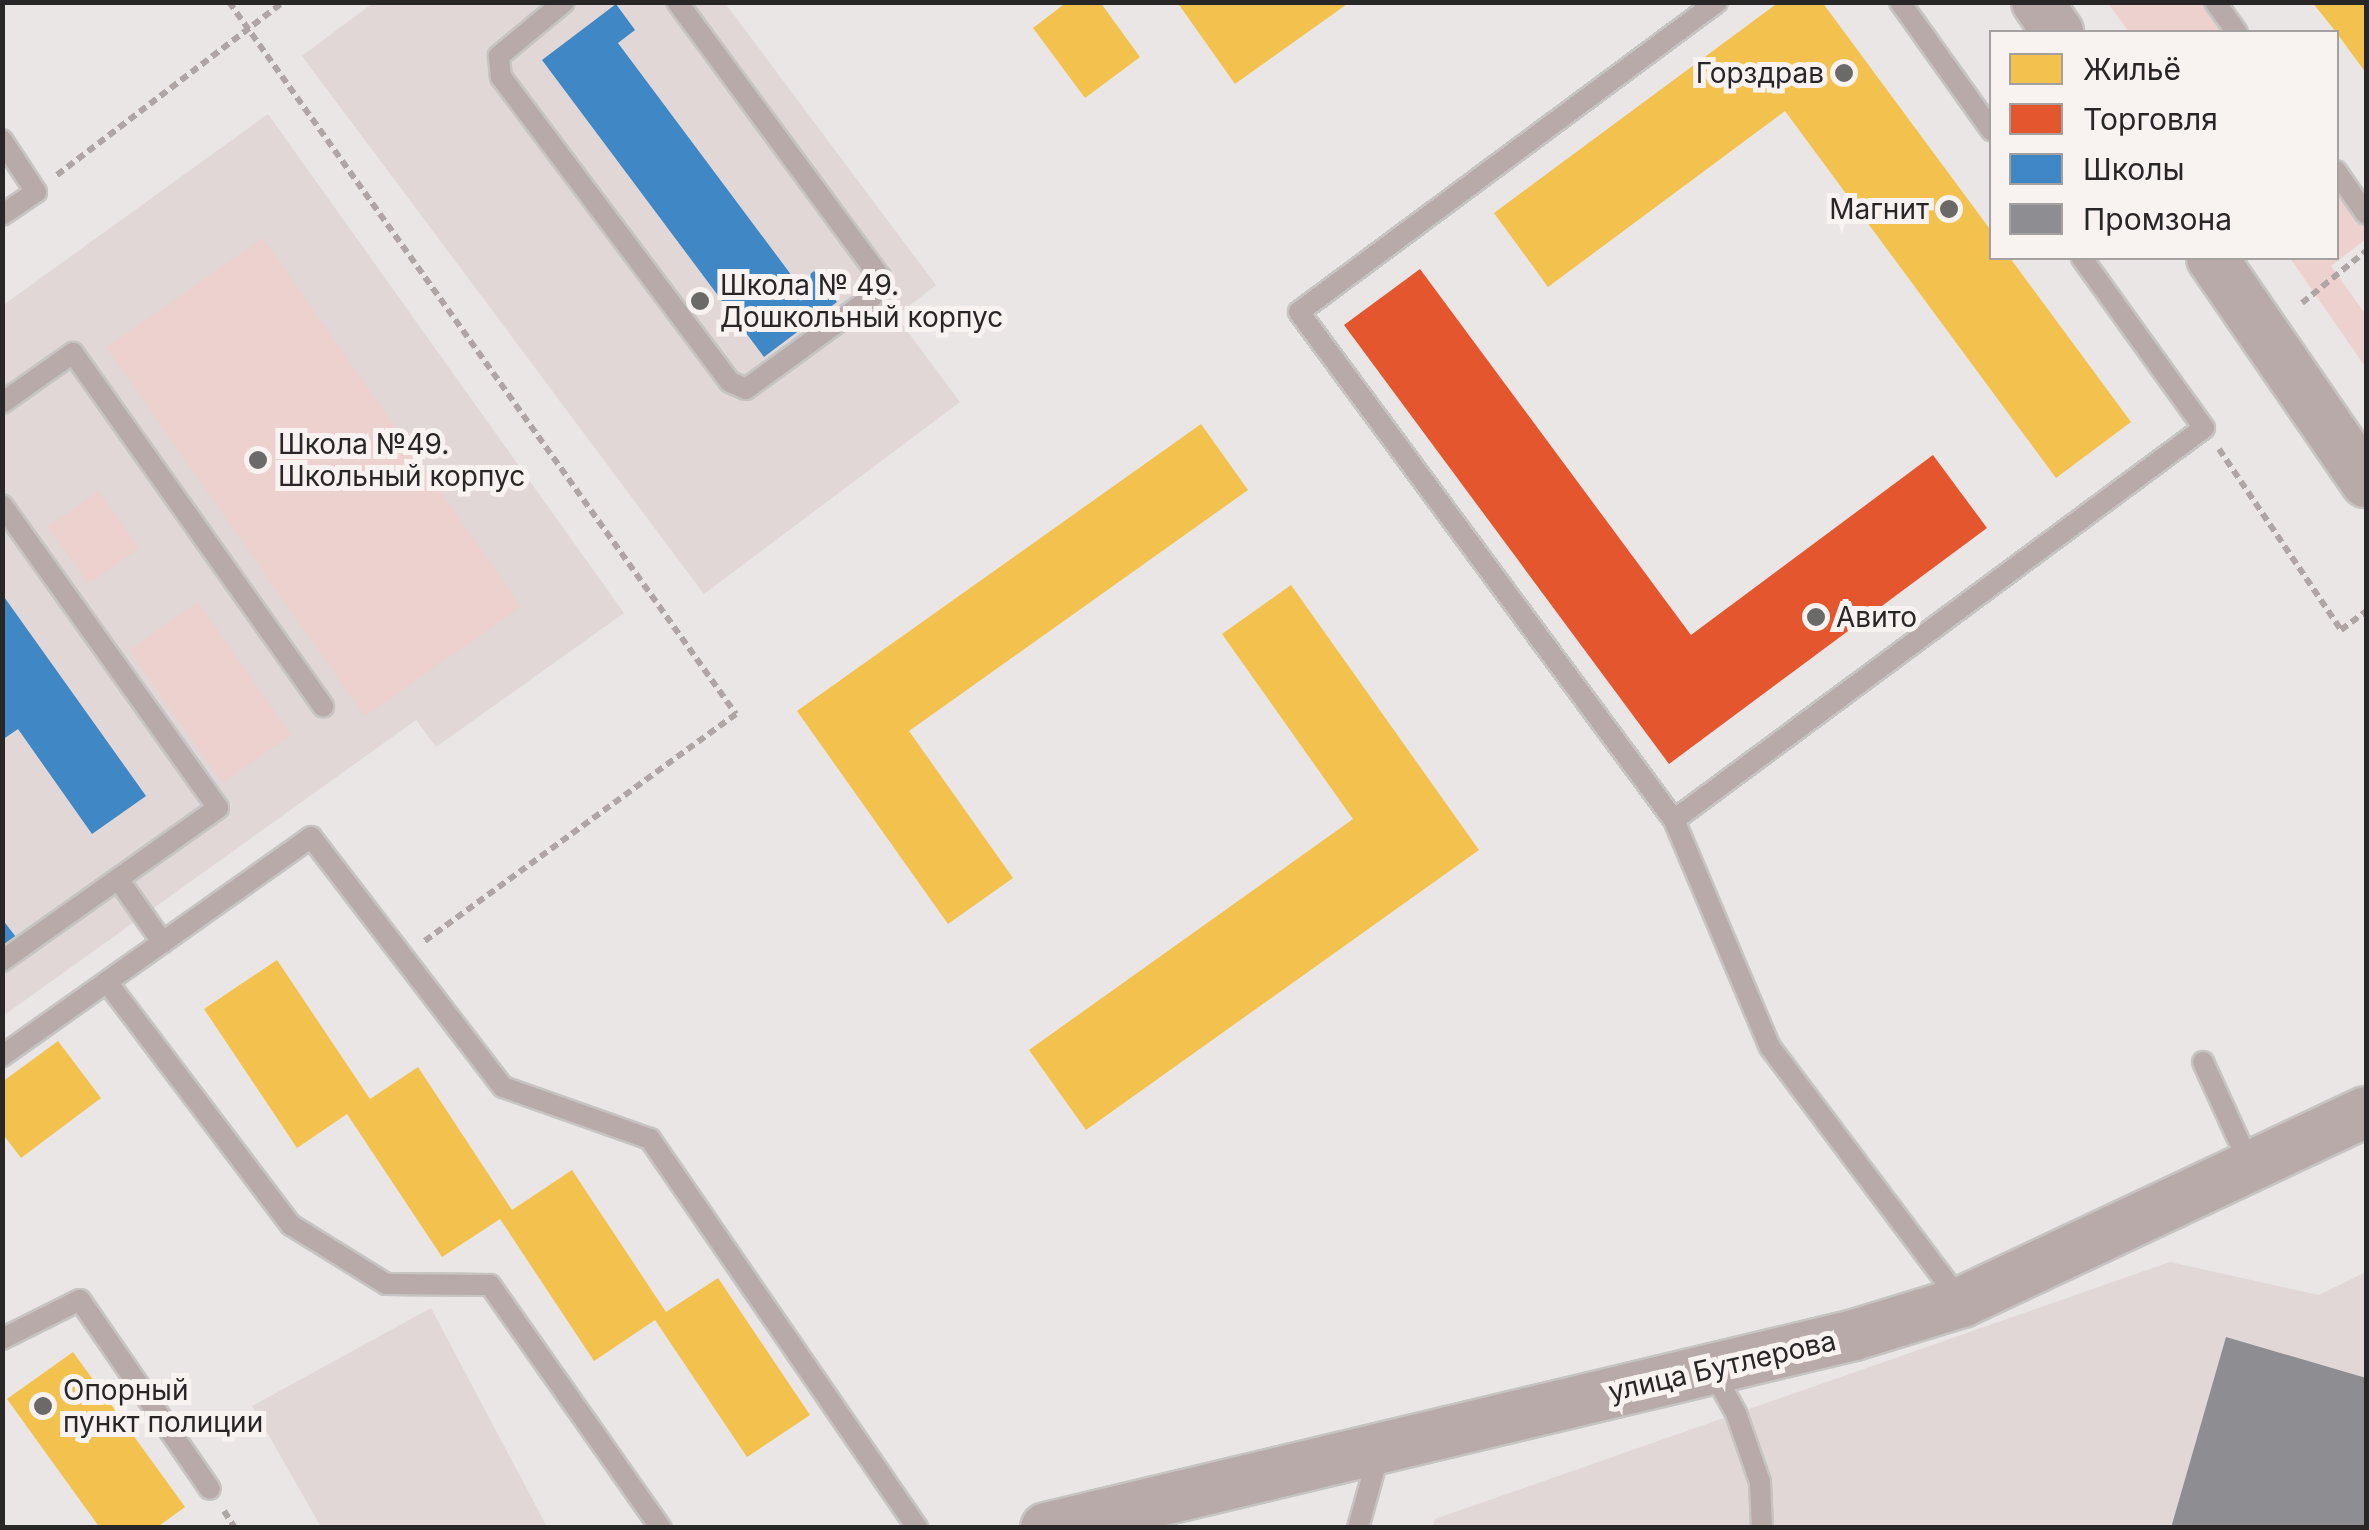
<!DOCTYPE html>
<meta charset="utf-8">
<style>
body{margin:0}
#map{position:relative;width:2369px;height:1530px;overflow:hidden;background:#eae6e5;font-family:Inter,sans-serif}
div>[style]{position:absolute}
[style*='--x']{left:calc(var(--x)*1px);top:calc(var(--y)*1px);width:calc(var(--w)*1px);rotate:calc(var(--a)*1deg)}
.built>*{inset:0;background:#e0d7d6}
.green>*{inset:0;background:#ecd1cf;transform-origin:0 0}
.homes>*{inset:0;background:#f2c14e}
.shops>*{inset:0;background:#e4572e}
.schools>*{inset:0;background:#3f88c5}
.industry>*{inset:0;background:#8d8d92}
.path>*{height:6px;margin-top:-3px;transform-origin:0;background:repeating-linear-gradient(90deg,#aea5a4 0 8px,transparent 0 13px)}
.roads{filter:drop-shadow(2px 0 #c6c4c3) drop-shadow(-2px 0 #c6c4c3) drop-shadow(0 2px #c6c4c3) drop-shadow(0 -2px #c6c4c3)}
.service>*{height:20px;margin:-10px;padding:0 10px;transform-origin:10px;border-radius:10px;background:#b7aaa9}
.tertiary>*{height:50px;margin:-25px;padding:0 25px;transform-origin:25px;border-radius:25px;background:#b7aaa9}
.dots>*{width:28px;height:28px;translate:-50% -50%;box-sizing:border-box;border:5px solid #f8f2f1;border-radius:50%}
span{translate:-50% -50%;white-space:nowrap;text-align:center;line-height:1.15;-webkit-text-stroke:10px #f8f2f1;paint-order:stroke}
.poi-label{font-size:28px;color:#282626}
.right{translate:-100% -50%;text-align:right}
.left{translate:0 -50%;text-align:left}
.street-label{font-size:28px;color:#282626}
.frame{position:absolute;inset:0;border:5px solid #282626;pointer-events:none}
.legend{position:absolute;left:1989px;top:30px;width:350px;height:230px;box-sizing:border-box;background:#f8f2f1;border:2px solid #a5a0a0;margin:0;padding:12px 18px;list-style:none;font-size:30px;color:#282626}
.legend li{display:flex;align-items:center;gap:20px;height:50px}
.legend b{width:50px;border:2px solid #a5a0a0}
</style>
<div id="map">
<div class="built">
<i style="clip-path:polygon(373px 3px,725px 3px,936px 285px,896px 316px,960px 402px,704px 594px,302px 56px)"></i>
<i style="clip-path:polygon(268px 114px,624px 613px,436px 747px,416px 720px,3px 1016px,2px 306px)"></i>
<i style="clip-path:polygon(2170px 1262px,2319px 1295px,2366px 1272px,2366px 1527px,1432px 1528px,1435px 1519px)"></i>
<i style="clip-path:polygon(431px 1308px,547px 1527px,321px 1527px,252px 1406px)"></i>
</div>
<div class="green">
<i style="clip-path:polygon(2108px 3px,2202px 3px,2224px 32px,2129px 32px)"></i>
<i style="clip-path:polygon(2337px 189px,2366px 230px,2366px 239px,2331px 266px,2366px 315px,2366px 368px,2290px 258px,2336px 258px)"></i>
<i style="left:263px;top:238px;width:450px;height:191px;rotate:55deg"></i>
<i style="left:99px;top:491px;width:70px;height:62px;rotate:55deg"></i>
<i style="left:198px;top:602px;width:162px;height:84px;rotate:55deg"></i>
</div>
<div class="homes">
<i style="clip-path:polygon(1067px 2px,1100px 2px,1140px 57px,1085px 98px,1033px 28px)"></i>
<i style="clip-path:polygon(1177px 2px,1350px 2px,1235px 84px)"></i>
<i style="clip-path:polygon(1779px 2px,1822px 2px,1992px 232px,1992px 258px,2010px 258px,2131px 422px,2056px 478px,1785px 111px,1548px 287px,1494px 213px)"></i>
<i style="clip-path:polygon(2312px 2px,2366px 2px,2366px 73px,2336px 32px)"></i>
<i style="clip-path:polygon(1201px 424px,1248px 490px,909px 731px,1013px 878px,948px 924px,797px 711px)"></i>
<i style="clip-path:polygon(1291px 585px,1479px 850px,1086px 1130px,1029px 1050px,1353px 819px,1222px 634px)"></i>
<i style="clip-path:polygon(277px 960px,370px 1099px,418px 1067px,512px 1210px,572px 1170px,666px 1312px,718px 1278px,810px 1415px,747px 1457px,655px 1320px,594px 1361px,500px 1219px,442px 1257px,347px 1114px,297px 1148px,204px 1009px)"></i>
<i style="clip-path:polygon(58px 1041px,101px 1098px,21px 1158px,2px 1133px,2px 1082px)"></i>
<i style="clip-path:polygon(73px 1352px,185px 1507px,156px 1528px,100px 1528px,7px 1399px)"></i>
</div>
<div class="shops">
<i style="clip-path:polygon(1420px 269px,1691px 635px,1933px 455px,1987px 528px,1669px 764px,1344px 325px)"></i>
</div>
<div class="schools">
<i style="clip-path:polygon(616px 4px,635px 30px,618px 43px,798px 284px,814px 271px,837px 302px,764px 357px,542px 60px)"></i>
<i style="clip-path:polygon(2px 594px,146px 796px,92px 834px,18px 729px,2px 740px)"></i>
<i style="clip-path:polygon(2px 919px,16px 937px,2px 946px)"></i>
</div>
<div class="industry">
<i style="clip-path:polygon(2226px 1337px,2366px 1378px,2366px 1528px,2171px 1528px)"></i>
</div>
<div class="path">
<i style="--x:229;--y:2;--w:874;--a:54.55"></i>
<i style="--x:736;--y:714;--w:387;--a:143.9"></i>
<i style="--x:57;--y:175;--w:285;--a:-37.4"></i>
<i style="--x:2302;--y:303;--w:82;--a:-39.1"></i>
<i style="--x:2219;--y:449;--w:218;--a:56"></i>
<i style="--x:2341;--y:630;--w:31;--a:-37"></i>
<i style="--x:224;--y:1511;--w:20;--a:57"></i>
</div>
<div class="roads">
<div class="service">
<i style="--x:564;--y:2;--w:85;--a:140.3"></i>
<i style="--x:499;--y:56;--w:21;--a:85"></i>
<i style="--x:501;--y:77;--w:381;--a:53.1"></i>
<i style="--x:730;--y:382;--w:17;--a:24"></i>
<i style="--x:746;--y:389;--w:156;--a:-36.1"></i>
<i style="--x:872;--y:297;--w:22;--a:-68"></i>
<i style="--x:880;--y:277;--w:342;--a:-126.4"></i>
<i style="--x:1717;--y:2;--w:520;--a:143.44"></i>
<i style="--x:1299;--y:312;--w:631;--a:53.57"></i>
<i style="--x:1674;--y:820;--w:246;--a:67.1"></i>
<i style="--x:1770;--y:1047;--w:316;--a:53.1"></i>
<i style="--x:1900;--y:2;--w:158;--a:54.5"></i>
<i style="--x:2215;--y:2;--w:37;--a:54"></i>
<i style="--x:2;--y:140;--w:62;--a:56.8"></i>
<i style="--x:36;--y:192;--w:41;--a:145.9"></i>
<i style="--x:2336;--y:171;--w:52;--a:55.1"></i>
<i style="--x:2;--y:403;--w:87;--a:-35.2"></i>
<i style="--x:73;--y:353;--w:433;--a:54.7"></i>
<i style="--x:2;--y:505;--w:372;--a:54.5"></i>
<i style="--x:218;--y:808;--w:265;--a:144.7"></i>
<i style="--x:1674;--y:820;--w:659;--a:-36.49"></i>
<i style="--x:2204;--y:428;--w:209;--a:-125.7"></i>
<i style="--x:118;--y:879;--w:78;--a:54.9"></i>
<i style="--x:107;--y:982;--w:305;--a:52.9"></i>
<i style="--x:291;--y:1225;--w:112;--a:31.8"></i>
<i style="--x:386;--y:1284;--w:104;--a:0.6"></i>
<i style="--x:490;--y:1285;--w:297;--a:54.9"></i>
<i style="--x:2;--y:1056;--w:379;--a:-35.3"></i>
<i style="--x:311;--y:837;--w:315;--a:52.5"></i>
<i style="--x:503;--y:1087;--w:156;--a:19.5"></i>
<i style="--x:650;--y:1139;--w:472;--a:55.5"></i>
<i style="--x:2203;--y:1062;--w:113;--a:65.5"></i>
<i style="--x:2;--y:1339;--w:87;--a:-26.6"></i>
<i style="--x:80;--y:1300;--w:229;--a:55.5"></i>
<i style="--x:1712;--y:1370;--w:49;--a:60.8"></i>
<i style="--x:1736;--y:1413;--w:73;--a:70.8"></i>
<i style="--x:1760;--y:1482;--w:46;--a:87.5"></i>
<i style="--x:1358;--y:1528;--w:78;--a:-74.4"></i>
</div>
<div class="tertiary">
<i style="--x:2037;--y:2;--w:37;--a:55"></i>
<i style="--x:2212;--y:258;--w:272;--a:55.5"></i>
<i style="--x:1046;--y:1528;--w:831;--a:-13.43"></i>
<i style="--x:1854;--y:1335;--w:113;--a:-17"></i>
<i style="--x:1962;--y:1302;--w:446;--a:-25.2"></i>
</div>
</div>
<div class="dots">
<i style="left:1844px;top:73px;background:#6c6969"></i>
<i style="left:1949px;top:209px;background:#6c6969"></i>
<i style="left:700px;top:301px;background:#6c6969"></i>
<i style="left:258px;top:460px;background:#6c6969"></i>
<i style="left:1816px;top:617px;background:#6c6969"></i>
<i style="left:43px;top:1406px;background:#6c6969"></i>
</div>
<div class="poi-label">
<span class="right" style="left:1824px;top:73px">Горздрав</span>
<span class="right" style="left:1929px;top:209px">Магнит</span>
<span class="left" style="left:720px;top:301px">Школа № 49.<br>Дошкольный корпус</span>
<span class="left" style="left:278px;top:460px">Школа №49.<br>Школьный корпус</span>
<span class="left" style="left:1836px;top:617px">Авито</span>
<span class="left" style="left:63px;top:1406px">Опорный<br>пункт полиции</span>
</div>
<div class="street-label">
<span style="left:1722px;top:1366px;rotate:-13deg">улица Бутлерова</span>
</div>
<div class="frame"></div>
<ul class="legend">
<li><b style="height:28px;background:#f2c14e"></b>Жильё</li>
<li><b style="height:28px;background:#e4572e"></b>Торговля</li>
<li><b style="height:28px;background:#3f88c5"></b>Школы</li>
<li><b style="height:28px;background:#8d8d92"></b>Промзона</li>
</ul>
</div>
